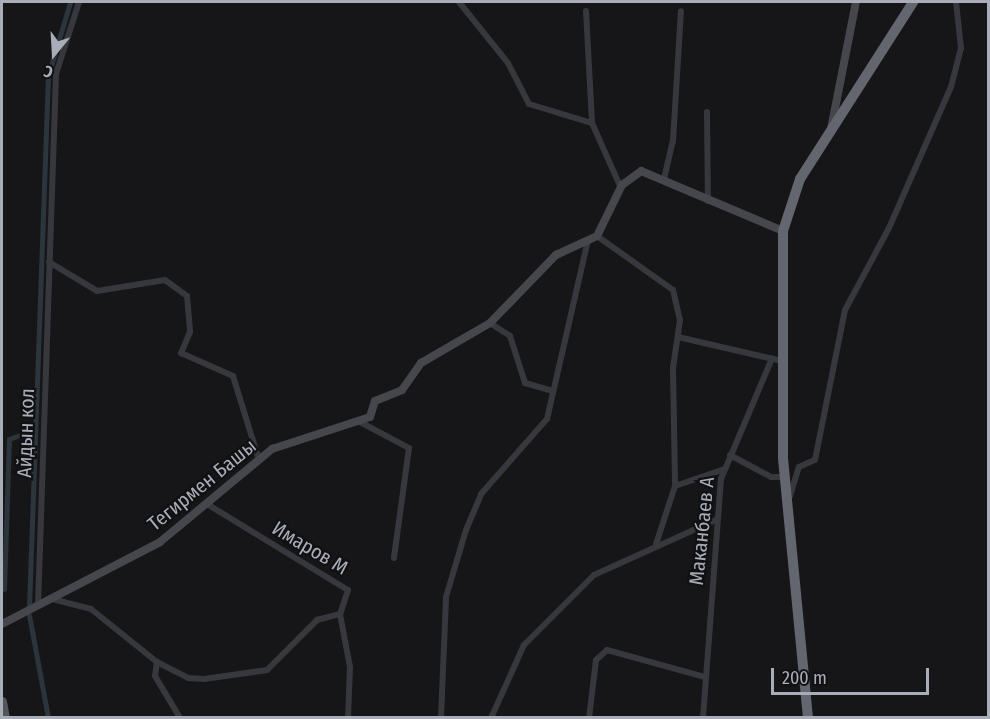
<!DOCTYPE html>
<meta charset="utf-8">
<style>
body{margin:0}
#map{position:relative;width:990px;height:719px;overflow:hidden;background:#161618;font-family:"Fira Sans Condensed",sans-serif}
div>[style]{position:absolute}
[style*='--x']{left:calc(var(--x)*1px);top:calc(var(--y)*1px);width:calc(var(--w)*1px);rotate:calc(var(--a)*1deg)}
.canal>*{height:5px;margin:-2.5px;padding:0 2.5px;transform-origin:2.5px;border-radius:2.5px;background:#2c353c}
.street>*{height:6px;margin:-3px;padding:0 3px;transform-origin:3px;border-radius:3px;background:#37383d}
.secondary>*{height:8px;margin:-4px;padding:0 4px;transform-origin:4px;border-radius:4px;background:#45474d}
.primary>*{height:9px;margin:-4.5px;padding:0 4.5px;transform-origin:4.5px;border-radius:4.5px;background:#53555c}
.highway>*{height:10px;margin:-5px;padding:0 5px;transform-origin:5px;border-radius:5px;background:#63666e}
span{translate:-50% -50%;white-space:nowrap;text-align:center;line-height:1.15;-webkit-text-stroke:4.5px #111113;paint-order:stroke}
.street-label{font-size:20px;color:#a8adb8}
.frame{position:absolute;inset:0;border:3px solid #a8adb8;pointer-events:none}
.north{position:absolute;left:24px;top:24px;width:60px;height:60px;-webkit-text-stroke:4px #111113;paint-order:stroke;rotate:198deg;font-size:16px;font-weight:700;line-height:24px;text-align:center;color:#a8adb8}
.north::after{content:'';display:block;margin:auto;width:21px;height:27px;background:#a8adb8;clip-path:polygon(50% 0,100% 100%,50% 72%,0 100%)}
.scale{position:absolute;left:771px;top:668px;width:158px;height:27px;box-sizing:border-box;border:3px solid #a8adb8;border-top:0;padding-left:8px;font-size:18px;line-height:21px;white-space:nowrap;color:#a8adb8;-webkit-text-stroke:4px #111113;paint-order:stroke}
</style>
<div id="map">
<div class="canal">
<i style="--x:4;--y:589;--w:150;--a:-88.1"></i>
<i style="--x:9;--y:439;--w:28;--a:-21"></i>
<i style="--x:29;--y:606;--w:530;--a:-87.95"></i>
<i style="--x:48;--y:76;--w:77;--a:-73.4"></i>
<i style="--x:29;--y:615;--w:105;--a:79.5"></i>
</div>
<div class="street">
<i style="--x:459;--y:2;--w:78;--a:51.2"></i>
<i style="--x:508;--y:63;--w:46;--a:62.9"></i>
<i style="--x:529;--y:104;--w:66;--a:16.8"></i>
<i style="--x:592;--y:123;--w:71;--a:66"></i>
<i style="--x:586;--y:11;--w:112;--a:86.9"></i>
<i style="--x:707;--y:112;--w:89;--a:89.4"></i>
<i style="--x:664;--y:179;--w:39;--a:-77"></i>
<i style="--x:673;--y:141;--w:130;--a:-86.5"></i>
<i style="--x:597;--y:236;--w:93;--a:35.4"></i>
<i style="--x:673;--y:290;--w:31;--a:77"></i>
<i style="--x:680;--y:320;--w:49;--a:98.3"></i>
<i style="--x:673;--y:368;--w:118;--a:89"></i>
<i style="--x:675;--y:486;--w:61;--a:108.1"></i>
<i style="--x:49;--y:262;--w:56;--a:31.1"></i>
<i style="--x:97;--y:291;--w:69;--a:-9.2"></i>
<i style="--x:165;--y:280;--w:27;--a:36"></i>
<i style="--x:187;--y:296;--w:36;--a:85"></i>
<i style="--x:190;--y:332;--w:23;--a:113"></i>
<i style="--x:181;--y:353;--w:57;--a:23.9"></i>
<i style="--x:233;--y:376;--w:88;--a:72.8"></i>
<i style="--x:490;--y:323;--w:24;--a:33"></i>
<i style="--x:510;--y:336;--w:49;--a:72.3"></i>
<i style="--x:525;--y:383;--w:29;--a:16"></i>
<i style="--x:678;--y:337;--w:107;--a:13"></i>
<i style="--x:360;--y:422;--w:55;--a:28"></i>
<i style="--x:409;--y:448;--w:111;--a:97.8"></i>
<i style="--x:730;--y:455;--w:47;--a:28.2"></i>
<i style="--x:771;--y:477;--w:15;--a:0"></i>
<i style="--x:675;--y:486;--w:53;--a:-18.8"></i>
<i style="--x:790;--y:496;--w:30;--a:-73"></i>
<i style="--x:799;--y:467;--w:17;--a:-24"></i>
<i style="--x:815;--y:460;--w:153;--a:-78.7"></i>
<i style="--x:845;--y:310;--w:93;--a:-61.8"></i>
<i style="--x:889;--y:228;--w:154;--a:-66.3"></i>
<i style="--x:951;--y:87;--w:40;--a:-75.6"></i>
<i style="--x:961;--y:48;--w:46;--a:-96.2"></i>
<i style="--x:207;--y:504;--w:165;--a:31.4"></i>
<i style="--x:348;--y:590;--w:25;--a:108"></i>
<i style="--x:340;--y:614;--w:54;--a:79.3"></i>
<i style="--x:350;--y:667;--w:51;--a:92.2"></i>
<i style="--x:52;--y:599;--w:40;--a:14.4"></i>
<i style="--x:91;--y:609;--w:85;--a:38.8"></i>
<i style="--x:157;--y:662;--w:35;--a:27"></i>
<i style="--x:188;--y:678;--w:16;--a:4"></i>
<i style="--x:204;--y:679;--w:64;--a:-8.1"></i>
<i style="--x:267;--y:670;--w:71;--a:-45"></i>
<i style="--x:317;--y:620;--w:24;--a:-15"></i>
<i style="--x:38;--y:606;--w:532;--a:-88.06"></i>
<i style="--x:56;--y:74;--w:76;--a:-72.3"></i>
<i style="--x:157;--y:662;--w:14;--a:98"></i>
<i style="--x:155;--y:676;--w:49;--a:59.2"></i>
<i style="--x:441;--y:718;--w:121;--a:-87.6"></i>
<i style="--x:446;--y:597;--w:70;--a:-73.4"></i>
<i style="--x:466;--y:530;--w:39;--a:-67"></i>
<i style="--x:481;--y:494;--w:100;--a:-48.7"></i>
<i style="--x:547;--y:419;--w:184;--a:-77.1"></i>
<i style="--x:491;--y:718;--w:80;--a:-65.7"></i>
<i style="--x:524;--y:645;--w:99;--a:-45"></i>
<i style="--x:594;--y:575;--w:134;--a:-24.3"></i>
<i style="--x:589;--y:718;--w:58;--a:-83.1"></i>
<i style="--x:596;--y:660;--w:15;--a:-42"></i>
<i style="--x:607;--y:650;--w:102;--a:15.4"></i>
<i style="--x:703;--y:718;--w:240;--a:-85.7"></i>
<i style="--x:721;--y:479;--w:131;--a:-67.1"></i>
</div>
<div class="secondary">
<i style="--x:831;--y:129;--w:129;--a:-78.9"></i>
<i style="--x:2;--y:624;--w:178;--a:-27.4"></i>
<i style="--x:160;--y:542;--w:146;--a:-39.7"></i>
<i style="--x:272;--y:449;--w:103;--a:-18.1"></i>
<i style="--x:370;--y:417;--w:17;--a:-73"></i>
<i style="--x:375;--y:401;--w:29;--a:-22"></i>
<i style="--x:402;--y:390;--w:33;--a:-55"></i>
<i style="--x:421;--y:363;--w:80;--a:-30.1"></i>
<i style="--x:490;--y:323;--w:95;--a:-45.9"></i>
<i style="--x:556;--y:255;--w:45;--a:-24.9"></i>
<i style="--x:597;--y:236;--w:57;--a:-63.9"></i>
<i style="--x:622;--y:185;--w:24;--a:-36"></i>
<i style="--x:641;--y:171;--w:154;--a:22.9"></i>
</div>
<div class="primary">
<i style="--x:2;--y:701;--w:17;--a:80"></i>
</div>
<div class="highway">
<i style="--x:808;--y:718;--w:262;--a:-95.5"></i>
<i style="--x:783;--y:457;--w:226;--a:-90"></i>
<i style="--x:783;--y:231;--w:55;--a:-71.9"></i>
<i style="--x:800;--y:179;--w:210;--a:-57.4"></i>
</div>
<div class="street-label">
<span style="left:26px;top:433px;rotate:-88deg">Айдын кол</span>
<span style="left:202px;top:485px;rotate:-39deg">Тегирмен Башы</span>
<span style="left:702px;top:531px;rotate:-84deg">Маканбаев А</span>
<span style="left:310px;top:548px;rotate:31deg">Имаров М</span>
</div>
<div class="frame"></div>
<div class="north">С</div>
<div class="scale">200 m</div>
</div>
